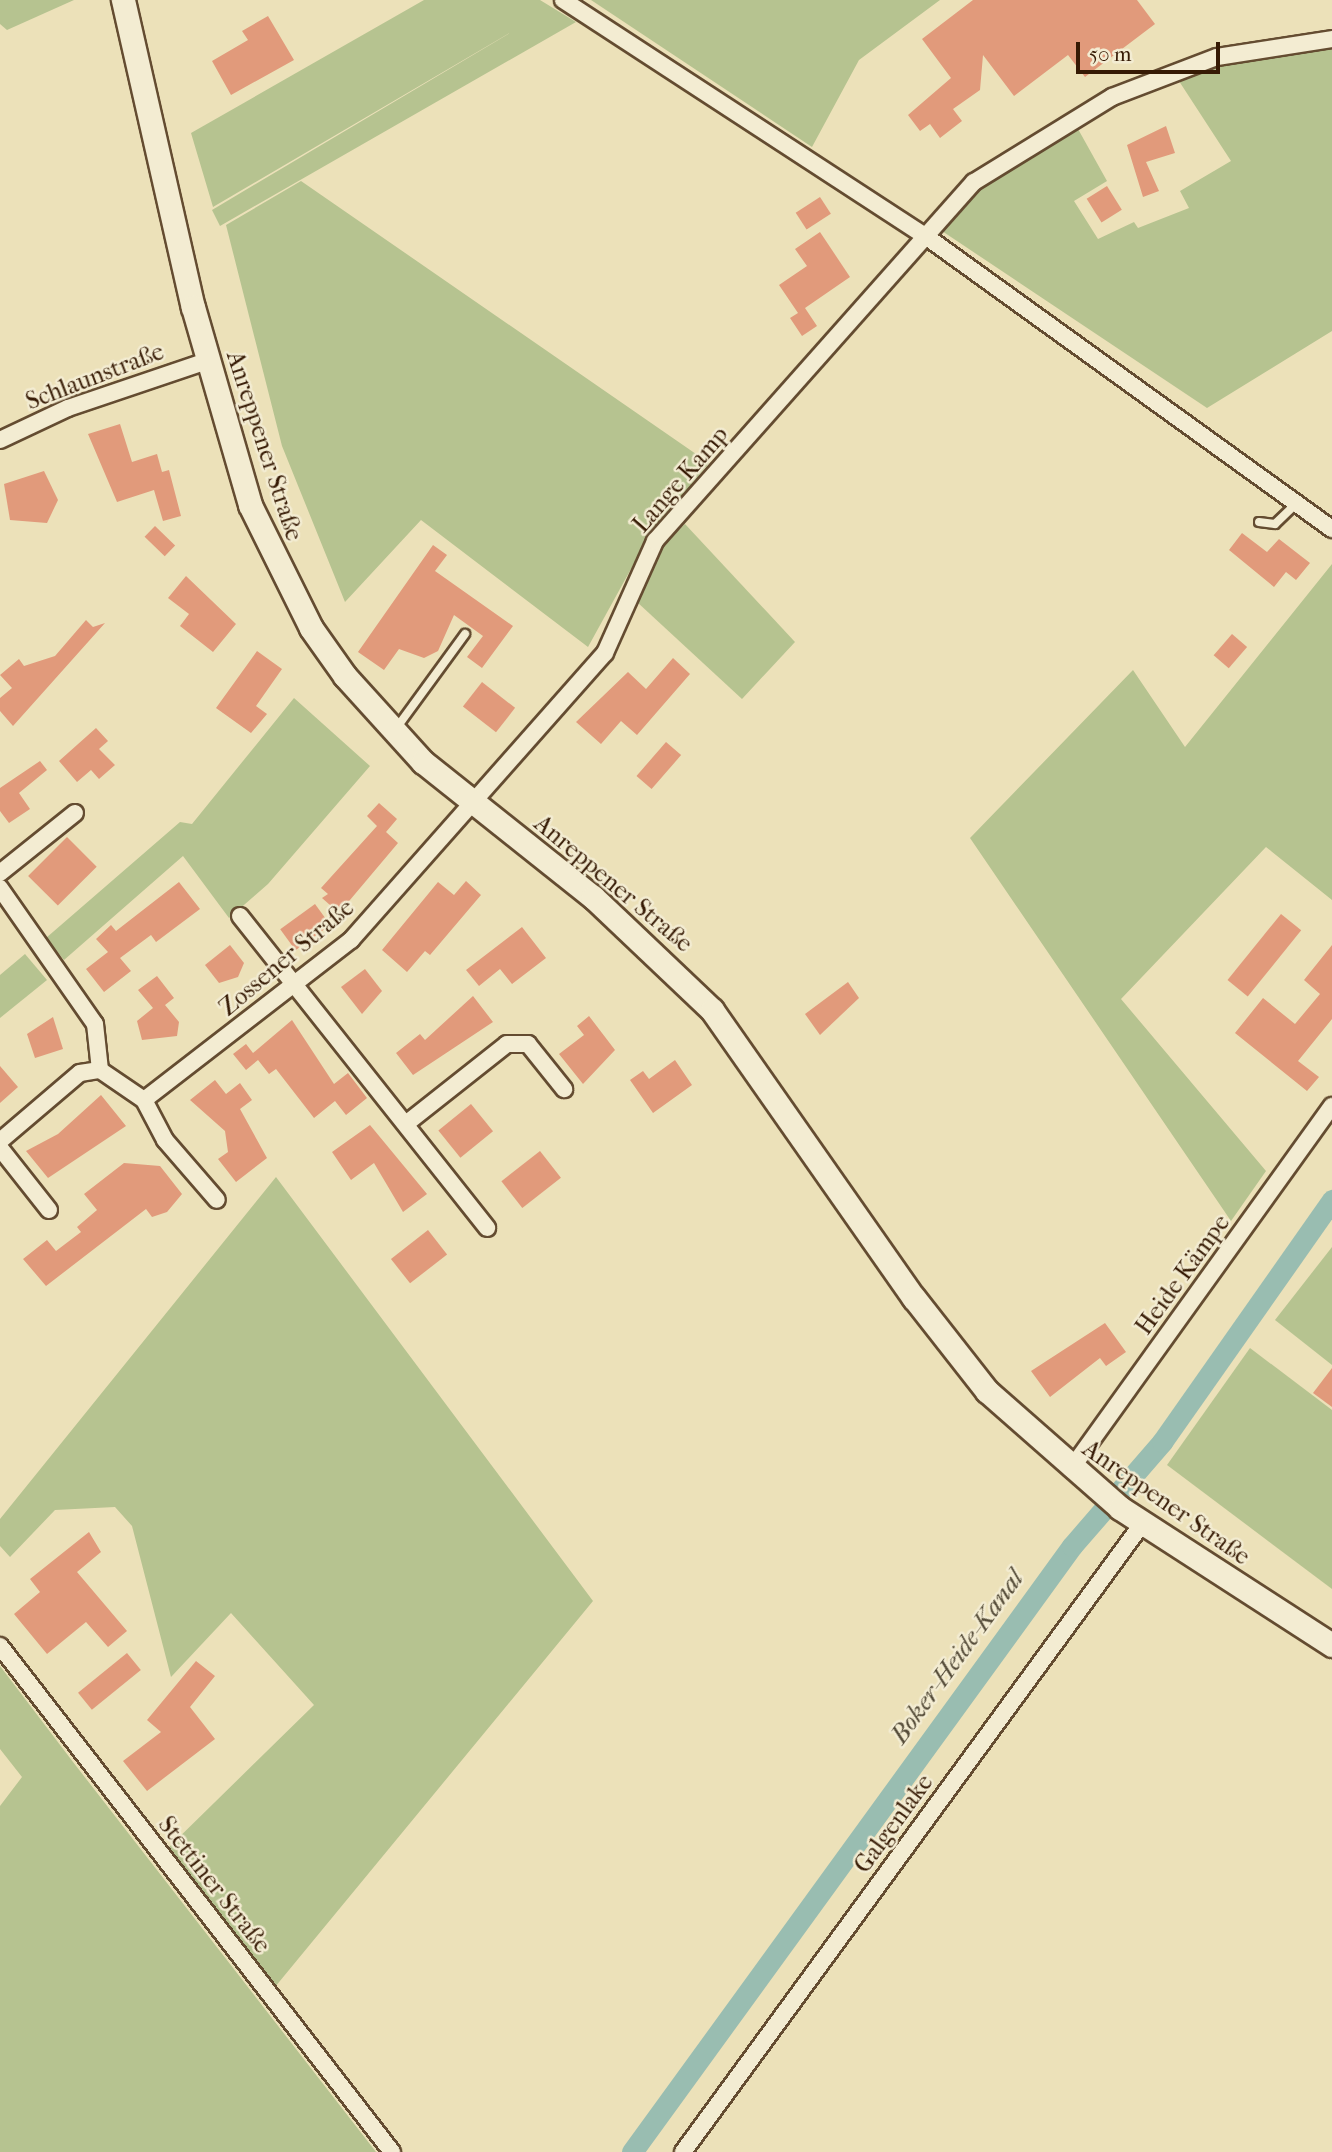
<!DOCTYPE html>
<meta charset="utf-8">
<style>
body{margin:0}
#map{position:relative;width:1332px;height:2152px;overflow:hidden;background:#ece1b9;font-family:"IM FELL French Canon",serif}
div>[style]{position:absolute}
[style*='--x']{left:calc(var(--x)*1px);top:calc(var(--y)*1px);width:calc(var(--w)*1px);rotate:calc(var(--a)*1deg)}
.green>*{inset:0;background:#b6c390}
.canal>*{height:21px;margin:-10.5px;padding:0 10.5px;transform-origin:10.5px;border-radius:10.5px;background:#99bdb1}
.building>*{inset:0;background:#e19a7b;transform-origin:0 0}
.roads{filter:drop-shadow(2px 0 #644c31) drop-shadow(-2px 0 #644c31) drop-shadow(0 2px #644c31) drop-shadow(0 -2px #644c31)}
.lane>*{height:8px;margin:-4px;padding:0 4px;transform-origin:4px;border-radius:4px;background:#f3ecd2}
.street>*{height:16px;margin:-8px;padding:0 8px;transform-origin:8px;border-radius:8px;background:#f3ecd2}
.secondary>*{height:23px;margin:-11.5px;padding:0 11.5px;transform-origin:11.5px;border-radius:11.5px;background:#f3ecd2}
span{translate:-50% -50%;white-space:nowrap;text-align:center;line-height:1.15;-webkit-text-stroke:5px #f3ecd2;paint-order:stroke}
.street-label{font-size:24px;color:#361a04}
.water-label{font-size:26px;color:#544b38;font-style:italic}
.scale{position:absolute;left:1076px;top:42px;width:144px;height:32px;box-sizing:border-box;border:4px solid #361a04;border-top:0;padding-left:9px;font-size:21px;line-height:24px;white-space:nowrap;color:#361a04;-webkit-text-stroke:5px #f3ecd2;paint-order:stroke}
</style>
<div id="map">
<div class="green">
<i style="clip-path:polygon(0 0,74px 0,7px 30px,0 24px)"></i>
<i style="clip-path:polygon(424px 0,540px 0,576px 22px,220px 226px,212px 210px,525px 24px,213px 207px,191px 133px)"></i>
<i style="clip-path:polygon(591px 0,940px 0,859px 60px,812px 147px)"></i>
<i style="clip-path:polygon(1332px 45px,1332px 331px,1207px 408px,939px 229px,977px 186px,1073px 120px,1107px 181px,1074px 201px,1098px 239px,1134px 222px,1138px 228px,1189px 208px,1180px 191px,1231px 161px,1177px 78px,1219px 63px)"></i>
<i style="clip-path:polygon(301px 181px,709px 463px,648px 538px,588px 647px,421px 520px,345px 602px,282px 446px,226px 225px)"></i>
<i style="clip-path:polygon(685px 524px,795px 642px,742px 699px,637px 602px,661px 547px)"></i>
<i style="clip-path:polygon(1332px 564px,1332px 900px,1266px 847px,1121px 999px,1266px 1171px,1231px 1221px,970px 838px,1133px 670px,1185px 747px)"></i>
<i style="clip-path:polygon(294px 698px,370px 766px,268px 884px,229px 918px,183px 856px,64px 960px,46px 938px,180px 822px,192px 824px)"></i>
<i style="clip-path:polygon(25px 954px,47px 980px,0 1018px,0 975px)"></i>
<i style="clip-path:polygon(276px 1177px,593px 1601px,275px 1987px,165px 1851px,314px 1705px,231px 1613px,171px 1677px,132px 1526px,115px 1507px,55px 1510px,10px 1557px,0 1546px,0 1519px)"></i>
<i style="clip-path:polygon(1332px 1247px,1332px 1365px,1275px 1320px)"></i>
<i style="clip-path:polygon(1250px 1348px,1332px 1410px,1332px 1589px,1167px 1465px)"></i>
<i style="clip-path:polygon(0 1666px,73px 1762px,376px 2152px,0 2152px,0 1806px,22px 1777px,0 1749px)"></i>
</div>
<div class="canal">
<i style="--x:632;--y:2152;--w:749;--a:-54.02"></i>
<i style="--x:1072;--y:1546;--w:138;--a:-49.1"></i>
<i style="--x:1162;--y:1442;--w:296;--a:-54.9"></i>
</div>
<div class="building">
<i style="clip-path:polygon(973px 0,1137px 0,1155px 24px,1085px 77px,1068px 55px,1014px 96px,983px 55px,980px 90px,953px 109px,962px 121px,940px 138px,930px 124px,920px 131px,908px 115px,951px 78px,922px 39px)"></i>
<i style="clip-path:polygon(268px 16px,294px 60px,231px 95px,212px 61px,248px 40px,242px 31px)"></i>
<i style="clip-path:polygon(1166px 126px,1175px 153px,1146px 162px,1159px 191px,1143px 197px,1127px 145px)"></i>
<i style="left:1107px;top:186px;width:28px;height:24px;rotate:58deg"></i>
<i style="left:820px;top:197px;width:20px;height:29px;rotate:57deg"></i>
<i style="clip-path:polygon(820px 232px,850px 277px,805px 308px,817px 326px,802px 336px,790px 318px,798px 313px,779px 285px,807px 266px,795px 249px)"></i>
<i style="clip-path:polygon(120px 424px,132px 462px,157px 454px,162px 472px,169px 470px,181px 516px,163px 521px,154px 490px,117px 502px,88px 434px)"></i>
<i style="clip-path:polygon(44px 471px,58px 500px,47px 523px,10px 520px,4px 484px)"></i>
<i style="left:155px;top:526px;width:28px;height:15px;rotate:44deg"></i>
<i style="clip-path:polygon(1242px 533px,1267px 552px,1279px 539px,1310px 563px,1296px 580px,1286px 572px,1274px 587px,1229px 550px)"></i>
<i style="clip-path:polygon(433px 545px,447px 555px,435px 571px,513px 626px,482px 668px,467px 657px,483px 636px,454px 615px,438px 651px,424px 658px,399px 649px,384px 670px,358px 652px)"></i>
<i style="clip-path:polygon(186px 576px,236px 624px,213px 652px,180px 626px,189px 614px,168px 598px)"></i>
<i style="clip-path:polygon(86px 620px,93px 627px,105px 623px,13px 726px,0 711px,0 698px,12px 688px,0 675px,19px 659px,24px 666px,55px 656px)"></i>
<i style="left:1232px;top:634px;width:20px;height:28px;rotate:41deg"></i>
<i style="clip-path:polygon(257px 651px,282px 669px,256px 706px,267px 714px,251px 733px,216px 708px)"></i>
<i style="clip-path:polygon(673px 658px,690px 674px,637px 735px,621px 721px,601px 744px,576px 722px,628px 672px,646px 689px)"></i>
<i style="left:482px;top:682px;width:42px;height:31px;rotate:38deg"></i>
<i style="clip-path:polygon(96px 728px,108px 741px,99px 749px,115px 765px,99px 779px,91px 770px,77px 782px,59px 761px)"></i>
<i style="left:666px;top:742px;width:20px;height:45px;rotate:41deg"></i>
<i style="clip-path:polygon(40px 761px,47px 770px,19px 793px,30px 809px,9px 823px,0 811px,0 788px)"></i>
<i style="clip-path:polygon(379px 803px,397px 819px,386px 832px,398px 843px,339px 913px,322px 898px,328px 894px,321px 888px,377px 826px,367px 816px)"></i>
<i style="left:67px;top:837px;width:42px;height:55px;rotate:45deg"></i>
<i style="clip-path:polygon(466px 881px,481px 895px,430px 955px,425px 951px,407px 972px,382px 950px,438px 882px,454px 895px)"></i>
<i style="clip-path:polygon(179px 882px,200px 909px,156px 942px,151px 935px,120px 958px,131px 971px,104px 992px,86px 969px,108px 952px,96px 939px,111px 925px,116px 931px)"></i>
<i style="left:315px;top:904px;width:26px;height:43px;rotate:54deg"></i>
<i style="left:1281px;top:914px;width:26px;height:85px;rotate:39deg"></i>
<i style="clip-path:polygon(522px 927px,546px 958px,512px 984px,500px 969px,479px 986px,466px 970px)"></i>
<i style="clip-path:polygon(230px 945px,244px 963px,238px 977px,219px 983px,205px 965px)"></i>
<i style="clip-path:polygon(1332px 945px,1332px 1019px,1298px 1061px,1319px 1077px,1307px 1091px,1235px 1033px,1263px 998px,1295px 1024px,1320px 994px,1304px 980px)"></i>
<i style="clip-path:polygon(365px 969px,382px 991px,362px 1014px,341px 987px)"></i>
<i style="clip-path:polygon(157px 976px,174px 998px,165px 1005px,179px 1022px,177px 1036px,142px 1040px,137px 1021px,153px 1008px,138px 990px)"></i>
<i style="clip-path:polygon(848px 982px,859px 998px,820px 1035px,805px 1014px)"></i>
<i style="clip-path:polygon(473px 996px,493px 1022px,413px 1075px,396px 1053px,420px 1034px,425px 1040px)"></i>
<i style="clip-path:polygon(589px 1016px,615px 1050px,583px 1084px,559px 1054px,584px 1035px,577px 1026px)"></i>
<i style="clip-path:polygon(53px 1017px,63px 1049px,35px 1058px,27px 1034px)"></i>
<i style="clip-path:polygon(292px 1020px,334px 1084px,348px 1073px,367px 1098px,346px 1115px,335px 1101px,314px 1118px,276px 1069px,269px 1074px,258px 1060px,246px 1070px,233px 1054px,246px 1044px,253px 1053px)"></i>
<i style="clip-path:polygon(675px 1060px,692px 1085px,653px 1113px,630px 1080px,643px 1071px,649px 1079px)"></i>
<i style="clip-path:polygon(0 1066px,18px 1087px,0 1103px)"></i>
<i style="clip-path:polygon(215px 1080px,226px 1094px,240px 1083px,252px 1100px,240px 1109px,267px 1158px,236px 1182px,218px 1159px,228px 1152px,225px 1131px,190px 1100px)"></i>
<i style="clip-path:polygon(101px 1095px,126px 1126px,48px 1178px,26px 1151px,58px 1134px)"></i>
<i style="left:471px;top:1104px;width:35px;height:42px;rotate:51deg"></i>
<i style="clip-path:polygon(370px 1125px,427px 1194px,403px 1212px,374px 1163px,351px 1180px,332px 1152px)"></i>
<i style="left:540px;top:1151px;width:34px;height:49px;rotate:52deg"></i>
<i style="clip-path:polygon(124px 1163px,160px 1166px,182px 1194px,167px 1212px,152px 1217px,146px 1209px,46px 1286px,23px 1259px,47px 1240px,56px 1251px,81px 1232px,77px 1227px,97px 1210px,84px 1194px)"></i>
<i style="left:428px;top:1230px;width:31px;height:47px;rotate:52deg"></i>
<i style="clip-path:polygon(1105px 1323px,1126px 1352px,1106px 1366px,1100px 1358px,1050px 1397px,1031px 1371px)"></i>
<i style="clip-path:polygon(1332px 1368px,1332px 1407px,1313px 1393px)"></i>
<i style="clip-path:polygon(89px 1532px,101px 1552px,77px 1572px,127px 1631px,108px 1647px,86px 1622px,47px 1654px,14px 1614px,40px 1592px,30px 1579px)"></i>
<i style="left:127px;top:1653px;width:22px;height:63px;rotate:51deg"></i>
<i style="clip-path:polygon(196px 1661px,215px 1676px,190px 1707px,215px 1739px,147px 1791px,123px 1761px,161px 1732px,147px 1720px)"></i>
</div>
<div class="roads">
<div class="lane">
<i style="--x:1259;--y:522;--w:16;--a:7"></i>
<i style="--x:1275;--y:524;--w:32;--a:-44"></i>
<i style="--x:395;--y:730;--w:119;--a:-53.9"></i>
</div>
<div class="street">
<i style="--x:563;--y:0;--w:431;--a:33.1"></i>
<i style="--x:924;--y:235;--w:503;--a:35.78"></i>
<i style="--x:0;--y:440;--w:75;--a:-25.2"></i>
<i style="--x:68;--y:408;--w:147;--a:-18.7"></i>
<i style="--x:0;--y:873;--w:96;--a:-38.7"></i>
<i style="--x:0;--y:888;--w:166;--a:55.1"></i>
<i style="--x:95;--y:1024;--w:46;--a:83.8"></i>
<i style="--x:240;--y:916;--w:398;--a:51.6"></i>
<i style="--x:144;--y:1100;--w:262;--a:-37.7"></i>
<i style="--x:351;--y:940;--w:383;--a:-48.5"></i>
<i style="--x:605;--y:653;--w:123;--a:-65.9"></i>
<i style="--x:655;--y:541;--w:480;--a:-48.4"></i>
<i style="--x:974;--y:182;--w:162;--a:-31.6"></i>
<i style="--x:1112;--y:97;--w:112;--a:-20.9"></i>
<i style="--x:1217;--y:57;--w:116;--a:-8.9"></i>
<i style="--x:407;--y:1123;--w:127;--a:-38.3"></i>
<i style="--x:507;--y:1044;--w:21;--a:0"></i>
<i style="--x:528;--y:1044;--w:58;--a:51.3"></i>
<i style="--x:0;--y:1141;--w:105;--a:-40.4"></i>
<i style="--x:80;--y:1073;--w:20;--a:-9"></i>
<i style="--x:100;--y:1070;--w:53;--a:34.3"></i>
<i style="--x:144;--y:1100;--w:45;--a:62.3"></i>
<i style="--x:165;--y:1140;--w:79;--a:49.1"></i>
<i style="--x:0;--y:1148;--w:79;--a:51.7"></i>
<i style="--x:1071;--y:1469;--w:447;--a:-54.3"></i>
<i style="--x:0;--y:1646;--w:640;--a:52.23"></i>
<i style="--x:683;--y:2152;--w:778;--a:-53.84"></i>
</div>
<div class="secondary">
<i style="--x:123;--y:0;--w:315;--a:77.2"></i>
<i style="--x:193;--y:307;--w:206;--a:73.9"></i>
<i style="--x:250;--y:505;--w:137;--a:63.6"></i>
<i style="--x:311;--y:628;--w:59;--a:54.7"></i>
<i style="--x:345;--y:676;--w:116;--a:47.8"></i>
<i style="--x:423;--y:762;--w:217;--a:38.5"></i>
<i style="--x:593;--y:897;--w:164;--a:43.5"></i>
<i style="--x:712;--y:1010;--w:352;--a:55"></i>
<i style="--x:914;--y:1298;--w:118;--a:51.9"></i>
<i style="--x:987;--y:1391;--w:177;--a:41.3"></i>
<i style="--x:1120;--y:1508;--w:252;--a:32.9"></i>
</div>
</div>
<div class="street-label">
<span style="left:95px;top:377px;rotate:-21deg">Schlaunstraße</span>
<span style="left:264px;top:446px;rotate:72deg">Anreppener Straße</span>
<span style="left:681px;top:480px;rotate:-49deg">Lange Kamp</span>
<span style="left:613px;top:884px;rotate:40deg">Anreppener Straße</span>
<span style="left:287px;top:958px;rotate:-40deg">Zossener Straße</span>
<span style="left:1183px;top:1275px;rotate:-54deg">Heide Kämpe</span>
<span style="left:1166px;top:1503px;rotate:35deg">Anreppener Straße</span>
<span style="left:894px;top:1824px;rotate:-54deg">Galgenlake</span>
<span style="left:214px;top:1885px;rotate:52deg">Stettiner Straße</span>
</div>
<div class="water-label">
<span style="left:957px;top:1657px;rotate:-54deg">Boker-Heide-Kanal</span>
</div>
<div class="scale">50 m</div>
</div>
